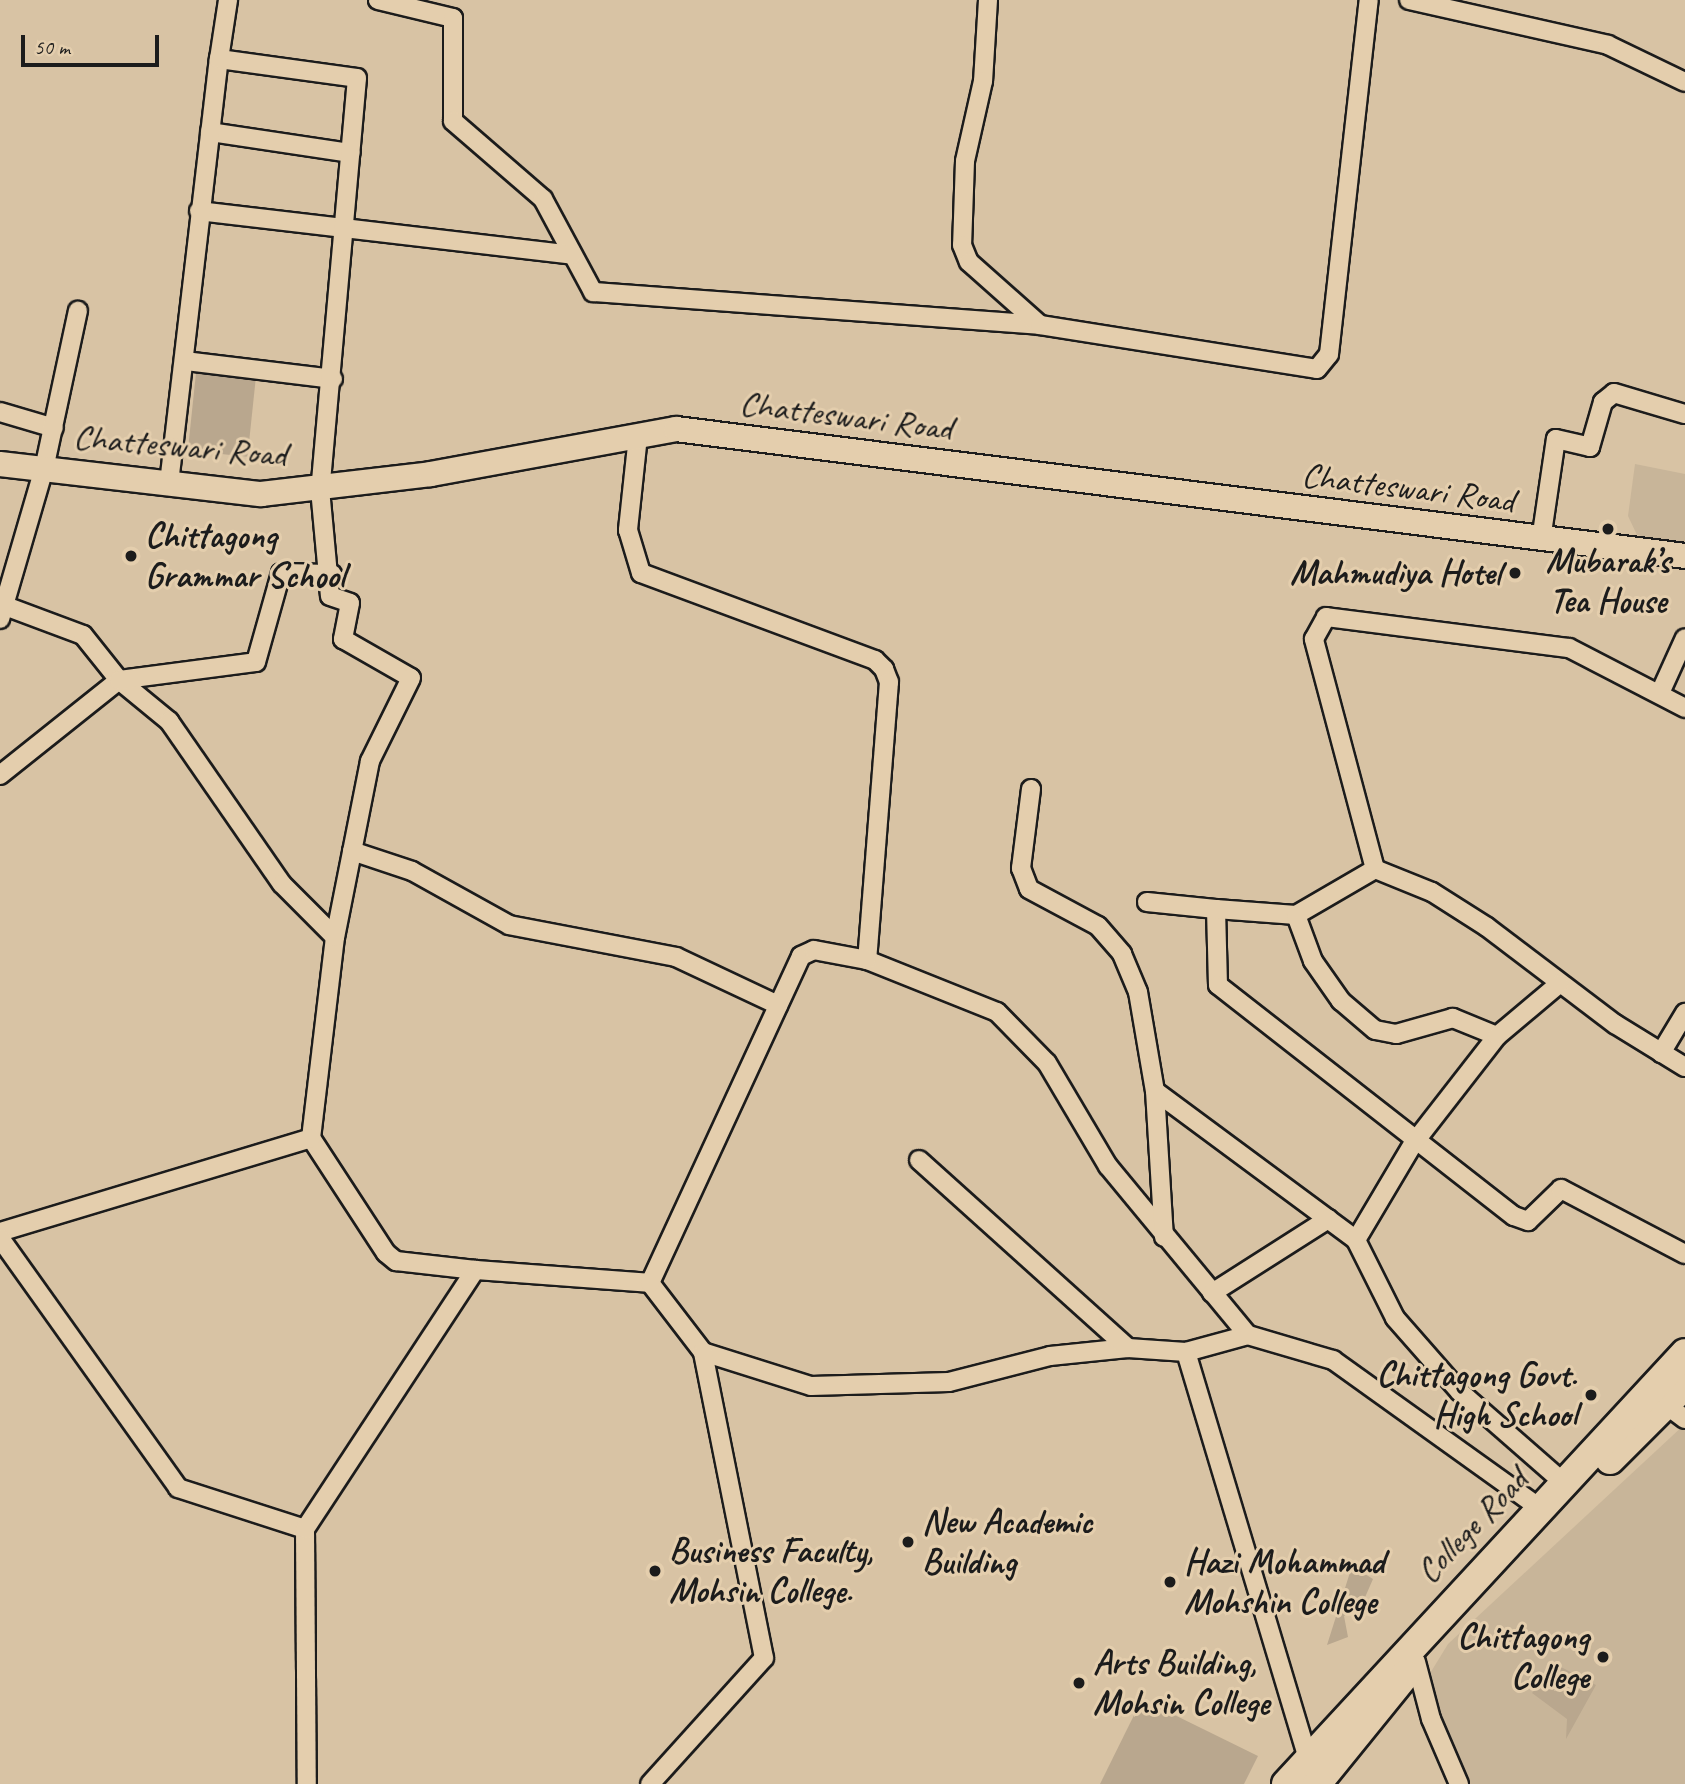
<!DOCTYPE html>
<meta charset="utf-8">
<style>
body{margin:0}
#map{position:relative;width:1685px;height:1784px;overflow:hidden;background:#d8c3a4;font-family:Caveat,sans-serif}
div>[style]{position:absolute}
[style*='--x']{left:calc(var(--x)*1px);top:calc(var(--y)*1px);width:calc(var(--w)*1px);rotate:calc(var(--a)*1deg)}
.built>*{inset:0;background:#c8b599}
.green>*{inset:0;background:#b9a78e;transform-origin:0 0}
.roads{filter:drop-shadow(2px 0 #1c1c1c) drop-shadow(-2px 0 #1c1c1c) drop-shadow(0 2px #1c1c1c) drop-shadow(0 -2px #1c1c1c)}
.street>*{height:18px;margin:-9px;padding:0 9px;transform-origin:9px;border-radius:9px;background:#e4cead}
.secondary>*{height:24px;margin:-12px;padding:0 12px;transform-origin:12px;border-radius:12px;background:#e4cead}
.primary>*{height:28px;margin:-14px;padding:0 14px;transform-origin:14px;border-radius:14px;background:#e4cead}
.dots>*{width:19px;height:19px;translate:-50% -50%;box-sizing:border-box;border:4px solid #e4cead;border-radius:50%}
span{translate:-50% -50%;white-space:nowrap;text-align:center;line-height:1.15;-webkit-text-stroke:6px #e4cead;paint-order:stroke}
.street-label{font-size:35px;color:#1c1c1c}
.poi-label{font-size:35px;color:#1c1c1c;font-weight:700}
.left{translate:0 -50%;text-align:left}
.right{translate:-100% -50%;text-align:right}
.scale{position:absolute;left:21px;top:35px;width:138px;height:32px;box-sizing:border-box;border:4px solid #1c1c1c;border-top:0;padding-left:9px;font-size:21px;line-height:24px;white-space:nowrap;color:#1c1c1c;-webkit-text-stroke:5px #e4cead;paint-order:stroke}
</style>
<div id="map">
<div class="built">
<i style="clip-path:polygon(1635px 464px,1685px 474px,1685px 545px,1637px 535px,1628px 516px)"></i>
<i style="clip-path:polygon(1685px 1424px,1685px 1784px,1459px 1784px,1431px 1719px,1429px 1675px,1448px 1644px)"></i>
</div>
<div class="green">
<i style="left:196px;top:373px;width:60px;height:78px;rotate:6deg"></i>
<i style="clip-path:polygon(1352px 1566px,1373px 1579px,1363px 1602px,1344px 1616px,1348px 1637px,1327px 1645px)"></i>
<i style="clip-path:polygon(1557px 1665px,1596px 1685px,1566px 1739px,1567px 1719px,1532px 1693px)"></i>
<i style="clip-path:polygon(1142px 1699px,1258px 1756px,1244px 1784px,1100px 1784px)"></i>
</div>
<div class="roads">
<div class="street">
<i style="--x:378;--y:0;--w:77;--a:13.5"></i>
<i style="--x:453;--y:18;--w:103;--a:90"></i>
<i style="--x:453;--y:121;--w:119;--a:40.9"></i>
<i style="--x:543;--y:199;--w:106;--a:61.7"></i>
<i style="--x:593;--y:292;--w:448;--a:4.2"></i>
<i style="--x:988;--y:0;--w:81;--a:93.5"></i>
<i style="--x:983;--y:81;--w:82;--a:102.7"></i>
<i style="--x:965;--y:161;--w:84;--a:92"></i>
<i style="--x:962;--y:245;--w:18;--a:68"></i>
<i style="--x:969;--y:262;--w:95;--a:41.6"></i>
<i style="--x:1040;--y:325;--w:280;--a:9"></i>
<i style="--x:1317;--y:369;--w:19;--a:-51"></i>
<i style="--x:1329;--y:354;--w:356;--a:-83.6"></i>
<i style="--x:1409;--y:0;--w:204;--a:12.7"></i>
<i style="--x:1608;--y:45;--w:85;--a:25.7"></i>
<i style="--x:219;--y:59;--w:60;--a:-81.3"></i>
<i style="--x:210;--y:132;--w:142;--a:8.5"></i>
<i style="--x:199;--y:211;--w:376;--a:6.7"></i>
<i style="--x:185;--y:361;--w:149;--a:6.9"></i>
<i style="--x:0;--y:412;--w:56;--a:16.5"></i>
<i style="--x:638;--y:436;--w:95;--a:96.1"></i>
<i style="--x:628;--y:530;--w:45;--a:73.2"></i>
<i style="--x:641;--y:573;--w:250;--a:20.4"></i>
<i style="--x:875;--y:660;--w:13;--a:45"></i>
<i style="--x:884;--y:669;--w:14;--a:69"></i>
<i style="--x:889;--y:682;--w:279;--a:94.5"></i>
<i style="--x:867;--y:960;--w:140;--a:21.8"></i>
<i style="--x:997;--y:1012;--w:71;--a:45.6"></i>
<i style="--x:1047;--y:1063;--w:120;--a:59.4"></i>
<i style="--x:1108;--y:1166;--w:219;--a:50.4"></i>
<i style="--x:169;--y:483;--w:427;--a:-83.3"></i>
<i style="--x:219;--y:59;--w:139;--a:7.8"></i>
<i style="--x:357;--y:78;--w:413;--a:95.1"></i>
<i style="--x:320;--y:489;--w:107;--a:84.7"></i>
<i style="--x:330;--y:596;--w:21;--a:19"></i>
<i style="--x:350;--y:603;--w:37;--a:101"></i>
<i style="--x:343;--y:639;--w:78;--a:29.8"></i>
<i style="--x:411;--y:678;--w:93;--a:116.3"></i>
<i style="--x:370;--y:761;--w:179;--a:101.2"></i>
<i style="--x:335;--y:937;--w:202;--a:96.8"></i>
<i style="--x:311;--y:1138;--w:137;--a:56.9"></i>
<i style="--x:386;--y:1253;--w:13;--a:39"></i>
<i style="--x:396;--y:1261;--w:80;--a:6.5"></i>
<i style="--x:475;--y:1270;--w:175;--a:4.2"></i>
<i style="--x:650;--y:1283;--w:87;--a:52.5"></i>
<i style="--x:703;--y:1352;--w:113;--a:17.5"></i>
<i style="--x:811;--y:1386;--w:138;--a:-1.7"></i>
<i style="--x:949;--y:1382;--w:104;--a:-14.4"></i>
<i style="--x:1050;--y:1356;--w:78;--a:-5.9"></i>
<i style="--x:1128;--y:1348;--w:58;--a:3.9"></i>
<i style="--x:1186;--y:1352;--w:64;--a:-15.3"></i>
<i style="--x:1248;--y:1335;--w:89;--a:16.4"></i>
<i style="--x:1333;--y:1360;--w:254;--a:35.6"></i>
<i style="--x:1541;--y:540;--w:102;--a:-81.6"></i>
<i style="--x:1556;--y:439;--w:35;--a:13"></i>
<i style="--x:1590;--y:447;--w:47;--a:-73.9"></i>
<i style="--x:1603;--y:402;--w:14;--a:-39"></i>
<i style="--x:1614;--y:393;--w:74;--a:16.5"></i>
<i style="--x:8;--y:607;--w:80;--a:20.5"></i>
<i style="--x:83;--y:635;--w:58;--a:51.3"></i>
<i style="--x:119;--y:680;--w:65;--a:39.4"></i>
<i style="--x:169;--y:721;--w:198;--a:55.3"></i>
<i style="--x:282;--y:884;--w:75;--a:45"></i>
<i style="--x:0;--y:619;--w:156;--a:-73.7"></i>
<i style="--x:44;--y:469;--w:162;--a:-77.9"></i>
<i style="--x:1660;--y:693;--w:60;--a:-65.6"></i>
<i style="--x:0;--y:775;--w:152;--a:-38.6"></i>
<i style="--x:119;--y:680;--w:138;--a:-7.5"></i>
<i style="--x:256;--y:662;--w:92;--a:-74.3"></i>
<i style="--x:281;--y:573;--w:51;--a:1.1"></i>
<i style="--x:1031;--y:789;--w:80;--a:97.2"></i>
<i style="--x:1021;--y:868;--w:22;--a:69"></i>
<i style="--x:1029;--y:889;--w:78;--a:28.2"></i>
<i style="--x:1098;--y:926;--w:37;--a:49"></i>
<i style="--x:1122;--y:954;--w:41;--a:67.2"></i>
<i style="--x:1138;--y:992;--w:100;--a:80.3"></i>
<i style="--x:1155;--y:1091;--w:146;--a:86.5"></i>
<i style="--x:352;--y:851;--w:63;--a:18.4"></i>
<i style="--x:412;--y:871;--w:111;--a:29.1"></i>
<i style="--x:509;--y:925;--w:170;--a:10.8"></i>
<i style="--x:676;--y:957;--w:113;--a:25.2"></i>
<i style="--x:1375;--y:869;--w:238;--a:-104.9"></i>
<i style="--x:1314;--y:639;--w:25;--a:-61"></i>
<i style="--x:1326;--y:617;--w:245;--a:7.3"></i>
<i style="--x:1569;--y:648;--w:131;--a:27.3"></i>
<i style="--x:1147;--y:902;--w:69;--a:5.8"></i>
<i style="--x:1216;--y:909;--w:76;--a:88.5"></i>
<i style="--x:1218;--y:985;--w:375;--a:38"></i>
<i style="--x:1514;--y:1216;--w:15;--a:20"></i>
<i style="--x:1528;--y:1221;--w:46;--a:-44.1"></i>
<i style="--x:1561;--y:1189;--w:140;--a:27.7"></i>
<i style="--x:1216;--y:909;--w:80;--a:4.3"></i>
<i style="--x:1497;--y:1036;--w:48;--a:-157.8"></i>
<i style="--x:1453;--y:1018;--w:59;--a:164.3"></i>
<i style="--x:1396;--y:1034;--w:21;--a:-169"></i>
<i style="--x:1375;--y:1030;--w:45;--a:-139.5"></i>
<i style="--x:1341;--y:1001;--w:49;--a:-125"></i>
<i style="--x:1313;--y:961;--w:49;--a:-110.3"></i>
<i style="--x:1296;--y:915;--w:91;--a:-30.2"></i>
<i style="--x:1375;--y:869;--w:61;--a:22"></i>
<i style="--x:1432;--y:892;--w:65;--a:32.5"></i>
<i style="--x:1487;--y:927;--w:161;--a:37.2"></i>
<i style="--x:1615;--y:1024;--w:82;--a:31.6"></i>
<i style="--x:1661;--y:1053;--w:47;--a:-59"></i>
<i style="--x:1155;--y:1091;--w:250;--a:36.5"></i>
<i style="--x:1356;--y:1240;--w:87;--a:63.4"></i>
<i style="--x:1395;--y:1318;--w:98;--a:48.7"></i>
<i style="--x:1460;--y:1392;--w:138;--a:41.2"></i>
<i style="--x:919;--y:1160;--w:281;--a:42"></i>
<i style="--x:0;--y:1232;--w:325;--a:-16.8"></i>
<i style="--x:0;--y:1238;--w:307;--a:54.5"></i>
<i style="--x:178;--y:1488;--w:133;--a:17.9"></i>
<i style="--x:305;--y:1529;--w:255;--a:89.6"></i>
<i style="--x:1356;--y:1240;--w:112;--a:-59.3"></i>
<i style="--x:1413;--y:1144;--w:137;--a:-52.1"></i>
<i style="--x:1497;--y:1036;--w:81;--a:-40"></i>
<i style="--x:650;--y:1283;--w:360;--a:-65.2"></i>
<i style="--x:801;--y:956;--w:14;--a:-25"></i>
<i style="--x:814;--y:950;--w:54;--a:10.7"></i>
<i style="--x:1212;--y:1293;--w:138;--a:-32.5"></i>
<i style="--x:1186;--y:1352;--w:422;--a:73.3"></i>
<i style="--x:1665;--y:1404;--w:25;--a:37"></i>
<i style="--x:305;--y:1529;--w:310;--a:-56.7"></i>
<i style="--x:1416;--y:1662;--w:59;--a:75.3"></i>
<i style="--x:1431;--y:1719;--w:71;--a:66.7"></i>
<i style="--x:650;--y:1784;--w:170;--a:-47.9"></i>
<i style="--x:764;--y:1658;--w:312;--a:-101.3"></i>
</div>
<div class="secondary">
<i style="--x:0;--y:464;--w:263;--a:6.6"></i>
<i style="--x:261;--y:494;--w:171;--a:-6.7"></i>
<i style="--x:431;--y:474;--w:249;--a:-10.4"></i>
<i style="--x:676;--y:429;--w:1017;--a:7.17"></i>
</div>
<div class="primary">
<i style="--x:1610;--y:1460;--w:106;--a:-45"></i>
<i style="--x:1286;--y:1784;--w:587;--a:-47.21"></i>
<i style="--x:1317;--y:1784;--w:141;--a:-51"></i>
</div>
</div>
<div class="dots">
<i style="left:1608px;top:529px;background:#1c1c1c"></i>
<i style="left:131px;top:556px;background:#1c1c1c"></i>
<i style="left:1515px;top:573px;background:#1c1c1c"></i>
<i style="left:1591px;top:1395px;background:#1c1c1c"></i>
<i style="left:908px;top:1542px;background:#1c1c1c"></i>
<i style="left:655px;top:1571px;background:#1c1c1c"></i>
<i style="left:1170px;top:1582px;background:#1c1c1c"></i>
<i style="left:1603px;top:1657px;background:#1c1c1c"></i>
<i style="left:1079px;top:1683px;background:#1c1c1c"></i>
</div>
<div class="street-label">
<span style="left:846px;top:416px;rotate:7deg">Chatteswari Road</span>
<span style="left:180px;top:446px;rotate:5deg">Chatteswari Road</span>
<span style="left:1408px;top:488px;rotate:7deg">Chatteswari Road</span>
<span style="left:1472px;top:1526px;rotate:-46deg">College Road</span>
</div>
<div class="poi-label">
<span class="left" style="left:145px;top:556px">Chittagong<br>Grammar School</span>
<span style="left:1608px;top:581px">Mubarak’s<br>Tea House</span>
<span class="right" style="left:1501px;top:573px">Mahmudiya Hotel</span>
<span class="right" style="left:1577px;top:1395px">Chittagong Govt.<br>High School</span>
<span class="left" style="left:922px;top:1542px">New Academic<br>Building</span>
<span class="left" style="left:669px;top:1571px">Business Faculty,<br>Mohsin College.</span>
<span class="left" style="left:1184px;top:1582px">Hazi Mohammad<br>Mohshin College</span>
<span class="right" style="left:1589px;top:1657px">Chittagong<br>College</span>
<span class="left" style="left:1093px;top:1683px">Arts Building,<br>Mohsin College</span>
</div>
<div class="scale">50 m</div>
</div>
